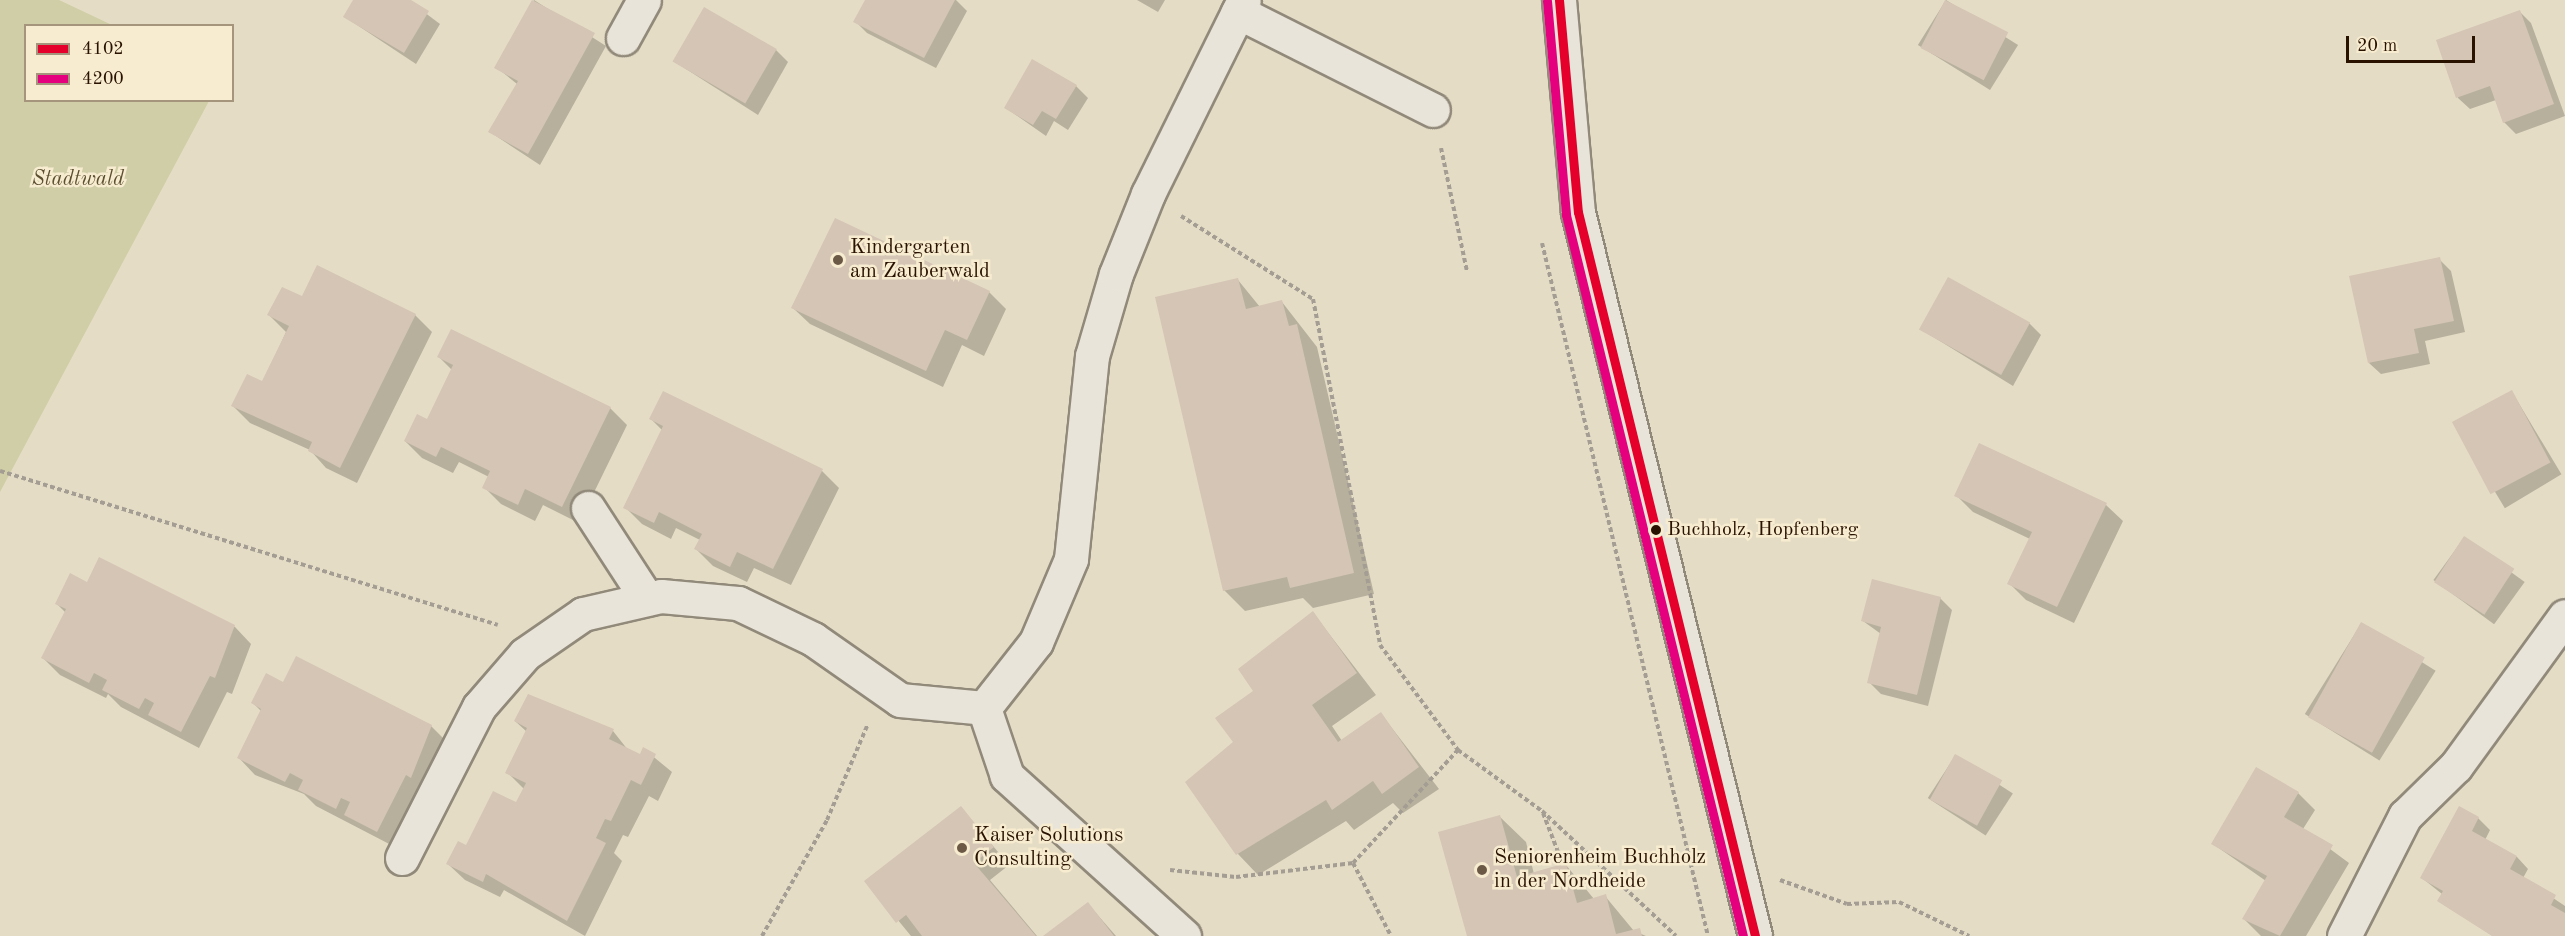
<!DOCTYPE html>
<style>
body{margin:0}
#map{position:relative;width:2565px;height:936px;overflow:hidden;background:#e5dcc5;font-family:"Old Standard TT",serif}
div>[style]{position:absolute}
[style*='--x']{left:calc(var(--x)*1px);top:calc(var(--y)*1px);width:calc(var(--w)*1px);rotate:calc(var(--a)*1deg)}
.green>*{inset:0;background:#cfcea6}
.shadow>*{inset:0;background:#0003;transform-origin:0 0}
.building>*{inset:0;background:#d4c5b4;transform-origin:0 0}
.path>*{height:4px;margin-top:-2px;transform-origin:0;background:repeating-linear-gradient(90deg,#a49d93 0 4.5px,transparent 0 7.5px)}
.roads{filter:drop-shadow(2px 0 #91897a) drop-shadow(-2px 0 #91897a) drop-shadow(0 2px #91897a) drop-shadow(0 -2px #91897a)}
.minor>*{height:33px;margin:-16.5px;padding:0 16.5px;transform-origin:16.5px;border-radius:16.5px;background:#e9e4d9}
.bus-1>*{height:9px;margin:-4.5px;padding:0 4.5px;transform-origin:4.5px;border-radius:4.5px;background:#e4002b}
.bus-2>*{height:9px;margin:-4.5px;padding:0 4.5px;transform-origin:4.5px;border-radius:4.5px;background:#e5007d}
.dots>*{width:16px;height:16px;translate:-50% -50%;box-sizing:border-box;border:3px solid #f7ecd0;border-radius:50%}
span{translate:-50% -50%;white-space:nowrap;text-align:center;line-height:1.15;-webkit-text-stroke:5px #f7ecd0;paint-order:stroke}
.bus-label{font-size:20px;color:#291200}
.left{translate:0 -50%;text-align:left}
.park-label{font-size:21px;color:#5d5031;font-style:italic}
.poi-label{font-size:21px;color:#291200}
.legend{position:absolute;left:24px;top:24px;width:210px;height:78px;box-sizing:border-box;background:#f7ecd0;border:2px solid #a5957d;margin:0;padding:8px 10px;list-style:none;font-size:18px;color:#291200}
.legend li{display:flex;align-items:center;gap:12px;height:30px}
.legend b{width:30px;border:2px solid #a5957d}
.scale{position:absolute;left:2346px;top:36px;width:129px;height:27px;box-sizing:border-box;border:3px solid #291200;border-top:0;padding-left:8px;font-size:18px;line-height:21px;white-space:nowrap;color:#291200;-webkit-text-stroke:4px #f7ecd0;paint-order:stroke}
</style>
<div id="map">
<div class="green">
<i style="clip-path:polygon(0 0,59px 0,112px 25px,26px 26px,26px 100px,209px 101px,0 492px)"></i>
</div>
<div class="shadow">
<i style="clip-path:polygon(355px 0,408px 0,440px 24px,416px 64px,345px 17px)"></i>
<i style="clip-path:polygon(534px 0,606px 46px,540px 165px,490px 132px,517px 84px,496px 67px)"></i>
<i style="clip-path:polygon(866px 0,956px 0,967px 11px,936px 68px,867px 33px,855px 21px)"></i>
<i style="clip-path:polygon(1137px 0,1165px 0,1158px 12px)"></i>
<i style="left:1946px;top:0;width:85px;height:53px;rotate:32deg"></i>
<i style="clip-path:polygon(2519px 11px,2531px 23px,2565px 116px,2516px 134px,2504px 122px,2496px 100px,2470px 109px,2458px 98px,2438px 41px)"></i>
<i style="clip-path:polygon(776px 50px,788px 62px,758px 115px,675px 62px)"></i>
<i style="clip-path:polygon(1076px 86px,1088px 98px,1068px 130px,1054px 121px,1046px 136px,1006px 108px)"></i>
<i style="clip-path:polygon(2439px 259px,2451px 271px,2465px 332px,2425px 341px,2430px 364px,2381px 374px,2369px 363px)"></i>
<i style="clip-path:polygon(1238px 280px,1260px 307px,1282px 302px,1317px 347px,1374px 594px,1313px 608px,1303px 598px,1245px 611px,1224px 590px)"></i>
<i style="clip-path:polygon(989px 292px,1006px 309px,984px 356px,962px 345px,943px 387px,810px 324px,793px 308px)"></i>
<i style="clip-path:polygon(269px 315px,415px 315px,432px 332px,357px 483px,326px 468px,310px 450px,250px 423px,233px 406px,263px 383px,286px 332px)"></i>
<i style="clip-path:polygon(2029px 323px,2041px 335px,2013px 386px,1922px 330px)"></i>
<i style="clip-path:polygon(439px 357px,610px 408px,627px 425px,579px 523px,543px 505px,535px 521px,501px 504px,484px 487px,489px 477px,459px 462px,453px 473px,422px 458px,405px 441px,428px 420px,452px 370px)"></i>
<i style="left:2512px;top:392px;width:96px;height:66px;rotate:59deg"></i>
<i style="clip-path:polygon(651px 419px,822px 471px,839px 488px,791px 585px,754px 568px,747px 582px,713px 566px,696px 549px,700px 540px,676px 528px,671px 539px,642px 524px,625px 507px,663px 431px)"></i>
<i style="clip-path:polygon(1956px 495px,2106px 505px,2123px 521px,2074px 623px,2026px 600px,2009px 583px,2030px 539px,1973px 512px)"></i>
<i style="left:2464px;top:538px;width:75px;height:52px;rotate:36deg"></i>
<i style="clip-path:polygon(100px 559px,235px 627px,251px 644px,232px 694px,227px 692px,199px 748px,121px 707px,108px 694px,106px 698px,60px 675px,43px 658px,66px 613px,57px 604px,88px 584px)"></i>
<i style="clip-path:polygon(1940px 598px,1952px 610px,1928px 706px,1881px 694px,1869px 682px,1881px 634px,1863px 621px)"></i>
<i style="clip-path:polygon(1313px 613px,1376px 695px,1332px 726px,1342px 741px,1381px 714px,1439px 789px,1403px 813px,1393px 803px,1354px 830px,1346px 821px,1258px 875px,1238px 854px,1235px 742px,1255px 692px)"></i>
<i style="left:2361px;top:624px;width:88px;height:106px;rotate:32deg"></i>
<i style="clip-path:polygon(283px 684px,431px 726px,448px 743px,395px 847px,316px 806px,304px 794px,255px 775px,239px 758px,262px 712px,253px 703px)"></i>
<i style="clip-path:polygon(515px 721px,613px 731px,628px 750px,641px 756px,644px 749px,672px 772px,658px 801px,649px 796px,628px 837px,623px 835px,614px 853px,622px 861px,585px 936px,504px 890px,500px 897px,465px 880px,448px 864px,517px 804px,524px 789px,507px 772px,527px 732px)"></i>
<i style="left:1955px;top:756px;width:69px;height:50px;rotate:33deg"></i>
<i style="clip-path:polygon(2298px 793px,2315px 810px,2303px 829px,2349px 863px,2306px 936px,2261px 936px,2244px 919px,2266px 881px,2213px 844px)"></i>
<i style="clip-path:polygon(961px 808px,1009px 865px,990px 880px,1037px 936px,911px 936px,866px 881px)"></i>
<i style="clip-path:polygon(1500px 817px,1526px 842px,1534px 874px,1566px 865px,1594px 899px,1605px 896px,1634px 931px,1646px 936px,1469px 936px)"></i>
<i style="clip-path:polygon(2478px 818px,2490px 830px,2485px 840px,2517px 857px,2528px 869px,2523px 878px,2565px 906px,2565px 936px,2493px 936px,2439px 901px,2442px 894px,2422px 878px)"></i>
<i style="clip-path:polygon(1088px 904px,1116px 936px,1046px 936px)"></i>
</div>
<div class="building">
<i style="clip-path:polygon(353px 0,411px 0,429px 11px,404px 53px,343px 17px)"></i>
<i style="clip-path:polygon(532px 0,595px 33px,528px 154px,488px 132px,518px 81px,494px 68px)"></i>
<i style="clip-path:polygon(865px 0,955px 0,924px 58px,853px 22px)"></i>
<i style="left:1945px;top:0;width:71px;height:54px;rotate:27deg"></i>
<i style="left:704px;top:7px;width:84px;height:63px;rotate:30deg"></i>
<i style="clip-path:polygon(2520px 10px,2554px 104px,2503px 123px,2490px 86px,2456px 98px,2436px 40px)"></i>
<i style="clip-path:polygon(1032px 59px,1077px 85px,1056px 119px,1042px 111px,1033px 125px,1004px 108px)"></i>
<i style="clip-path:polygon(835px 218px,990px 291px,967px 340px,945px 330px,926px 371px,791px 308px)"></i>
<i style="clip-path:polygon(2440px 257px,2454px 321px,2414px 329px,2419px 353px,2368px 363px,2349px 276px)"></i>
<i style="clip-path:polygon(317px 265px,416px 314px,340px 468px,308px 451px,312px 442px,231px 406px,247px 374px,262px 381px,289px 326px,267px 315px,282px 287px,302px 296px)"></i>
<i style="left:1948px;top:277px;width:94px;height:60px;rotate:29deg"></i>
<i style="clip-path:polygon(1238px 278px,1246px 309px,1282px 300px,1289px 326px,1297px 324px,1354px 573px,1290px 588px,1287px 577px,1223px 591px,1155px 297px)"></i>
<i style="clip-path:polygon(451px 329px,611px 407px,562px 507px,525px 489px,518px 505px,482px 488px,490px 471px,441px 447px,436px 457px,404px 441px,417px 414px,427px 419px,453px 365px,437px 357px)"></i>
<i style="left:2512px;top:390px;width:82px;height:68px;rotate:62deg"></i>
<i style="clip-path:polygon(663px 391px,823px 469px,773px 569px,737px 552px,730px 567px,694px 549px,702px 534px,659px 512px,654px 523px,623px 508px,663px 426px,649px 419px)"></i>
<i style="clip-path:polygon(1979px 443px,2107px 503px,2057px 607px,2007px 584px,2032px 532px,1954px 496px)"></i>
<i style="left:2464px;top:536px;width:60px;height:55px;rotate:33deg"></i>
<i style="clip-path:polygon(99px 557px,235px 625px,215px 678px,210px 676px,181px 732px,148px 715px,154px 703px,145px 698px,139px 709px,102px 690px,107px 680px,94px 673px,89px 683px,41px 658px,66px 609px,55px 604px,70px 573px,87px 582px)"></i>
<i style="clip-path:polygon(1872px 579px,1941px 597px,1917px 695px,1867px 683px,1881px 627px,1861px 621px)"></i>
<i style="clip-path:polygon(1313px 611px,1357px 673px,1312px 705px,1338px 742px,1381px 712px,1419px 767px,1382px 794px,1373px 781px,1332px 810px,1326px 800px,1236px 855px,1185px 782px,1233px 742px,1215px 718px,1253px 691px,1238px 669px)"></i>
<i style="left:2361px;top:622px;width:73px;height:109px;rotate:29deg"></i>
<i style="clip-path:polygon(296px 656px,432px 725px,411px 778px,406px 775px,377px 832px,344px 815px,350px 802px,341px 798px,336px 809px,298px 790px,303px 780px,290px 773px,285px 782px,237px 758px,261px 709px,251px 703px,266px 673px,283px 682px)"></i>
<i style="clip-path:polygon(528px 694px,614px 729px,609px 739px,640px 754px,643px 747px,656px 754px,641px 785px,631px 780px,611px 821px,605px 819px,596px 838px,606px 843px,567px 921px,486px 874px,483px 882px,446px 864px,458px 841px,466px 845px,493px 791px,516px 802px,526px 783px,505px 773px,527px 728px,514px 721px)"></i>
<i style="left:1955px;top:754px;width:54px;height:52px;rotate:29deg"></i>
<i style="clip-path:polygon(2256px 767px,2299px 792px,2284px 817px,2333px 845px,2280px 936px,2242px 919px,2267px 876px,2211px 844px)"></i>
<i style="clip-path:polygon(961px 806px,994px 847px,974px 863px,1036px 936px,922px 936px,906px 915px,896px 923px,864px 881px)"></i>
<i style="clip-path:polygon(2459px 806px,2479px 817px,2472px 831px,2517px 856px,2510px 869px,2556px 895px,2551px 905px,2565px 913px,2565px 936px,2492px 936px,2437px 901px,2443px 891px,2420px 878px)"></i>
<i style="clip-path:polygon(1500px 815px,1517px 877px,1566px 863px,1577px 903px,1606px 894px,1616px 934px,1640px 928px,1642px 936px,1467px 936px,1438px 832px)"></i>
<i style="clip-path:polygon(1088px 902px,1114px 936px,1043px 936px)"></i>
</div>
<div class="path">
<i style="--x:1441;--y:148;--w:126;--a:78.1"></i>
<i style="--x:1181;--y:216;--w:156;--a:32.2"></i>
<i style="--x:1313;--y:299;--w:352;--a:79"></i>
<i style="--x:1380;--y:645;--w:131;--a:53.4"></i>
<i style="--x:1458;--y:750;--w:104;--a:36"></i>
<i style="--x:1542;--y:811;--w:183;--a:43"></i>
<i style="--x:1542;--y:243;--w:713;--a:76.53"></i>
<i style="--x:0;--y:471;--w:521;--a:17.18"></i>
<i style="--x:1543;--y:813;--w:47;--a:68.9"></i>
<i style="--x:1353;--y:863;--w:82;--a:62.5"></i>
<i style="--x:1170;--y:870;--w:66;--a:6.1"></i>
<i style="--x:1236;--y:877;--w:118;--a:-6.8"></i>
<i style="--x:1353;--y:863;--w:154;--a:-47.1"></i>
<i style="--x:1780;--y:880;--w:71;--a:19.7"></i>
<i style="--x:1847;--y:904;--w:52;--a:-2.2"></i>
<i style="--x:1899;--y:902;--w:78;--a:25.9"></i>
<i style="--x:762;--y:936;--w:133;--a:-60.7"></i>
<i style="--x:827;--y:820;--w:104;--a:-66.9"></i>
</div>
<div class="roads">
<div class="minor">
<i style="--x:1559;--y:0;--w:213;--a:84.9"></i>
<i style="--x:1578;--y:212;--w:745;--a:76.26"></i>
<i style="--x:1238;--y:12;--w:218;--a:26.7"></i>
<i style="--x:623;--y:38;--w:43;--a:-61.1"></i>
<i style="--x:588;--y:508;--w:108;--a:57"></i>
<i style="--x:402;--y:858;--w:169;--a:-63"></i>
<i style="--x:479;--y:707;--w:70;--a:-49"></i>
<i style="--x:525;--y:654;--w:70;--a:-34.6"></i>
<i style="--x:583;--y:614;--w:80;--a:-13"></i>
<i style="--x:661;--y:596;--w:77;--a:5.2"></i>
<i style="--x:738;--y:603;--w:83;--a:25.6"></i>
<i style="--x:813;--y:639;--w:106;--a:35"></i>
<i style="--x:900;--y:700;--w:84;--a:5.4"></i>
<i style="--x:1184;--y:936;--w:239;--a:-137.9"></i>
<i style="--x:1007;--y:776;--w:72;--a:-108.7"></i>
<i style="--x:984;--y:708;--w:84;--a:-51.8"></i>
<i style="--x:1036;--y:642;--w:90;--a:-67.1"></i>
<i style="--x:1071;--y:559;--w:204;--a:-84.1"></i>
<i style="--x:1092;--y:356;--w:85;--a:-73.7"></i>
<i style="--x:1116;--y:274;--w:86;--a:-68.2"></i>
<i style="--x:1148;--y:194;--w:216;--a:-63.7"></i>
<i style="--x:2344;--y:936;--w:135;--a:-63.1"></i>
<i style="--x:2405;--y:816;--w:71;--a:-44.4"></i>
<i style="--x:2456;--y:766;--w:185;--a:-54"></i>
</div>
</div>
<div class="bus-1">
<i style="--x:1559;--y:0;--w:213;--a:84.9"></i>
<i style="--x:1578;--y:212;--w:745;--a:76.26"></i>
</div>
<div class="bus-2">
<i style="--x:1547;--y:1;--w:215;--a:84.9"></i>
<i style="--x:1566;--y:215;--w:742;--a:76.21"></i>
</div>
<div class="dots">
<i style="left:838px;top:260px;background:#6b5945"></i>
<i style="left:1656px;top:530px;background:#291200"></i>
<i style="left:962px;top:848px;background:#6b5945"></i>
<i style="left:1482px;top:870px;background:#6b5945"></i>
</div>
<div class="bus-label">
<span class="left" style="left:1667px;top:530px">Buchholz, Hopfenberg</span>
</div>
<div class="park-label">
<span style="left:78px;top:180px">Stadtwald</span>
</div>
<div class="poi-label">
<span class="left" style="left:850px;top:260px">Kindergarten<br>am Zauberwald</span>
<span class="left" style="left:974px;top:848px">Kaiser Solutions<br>Consulting</span>
<span class="left" style="left:1494px;top:870px">Seniorenheim Buchholz<br>in der Nordheide</span>
</div>
<ul class="legend">
<li><b style="height:8px;background:#e4002b"></b>4102</li>
<li><b style="height:8px;background:#e5007d"></b>4200</li>
</ul>
<div class="scale">20 m</div>
</div>
